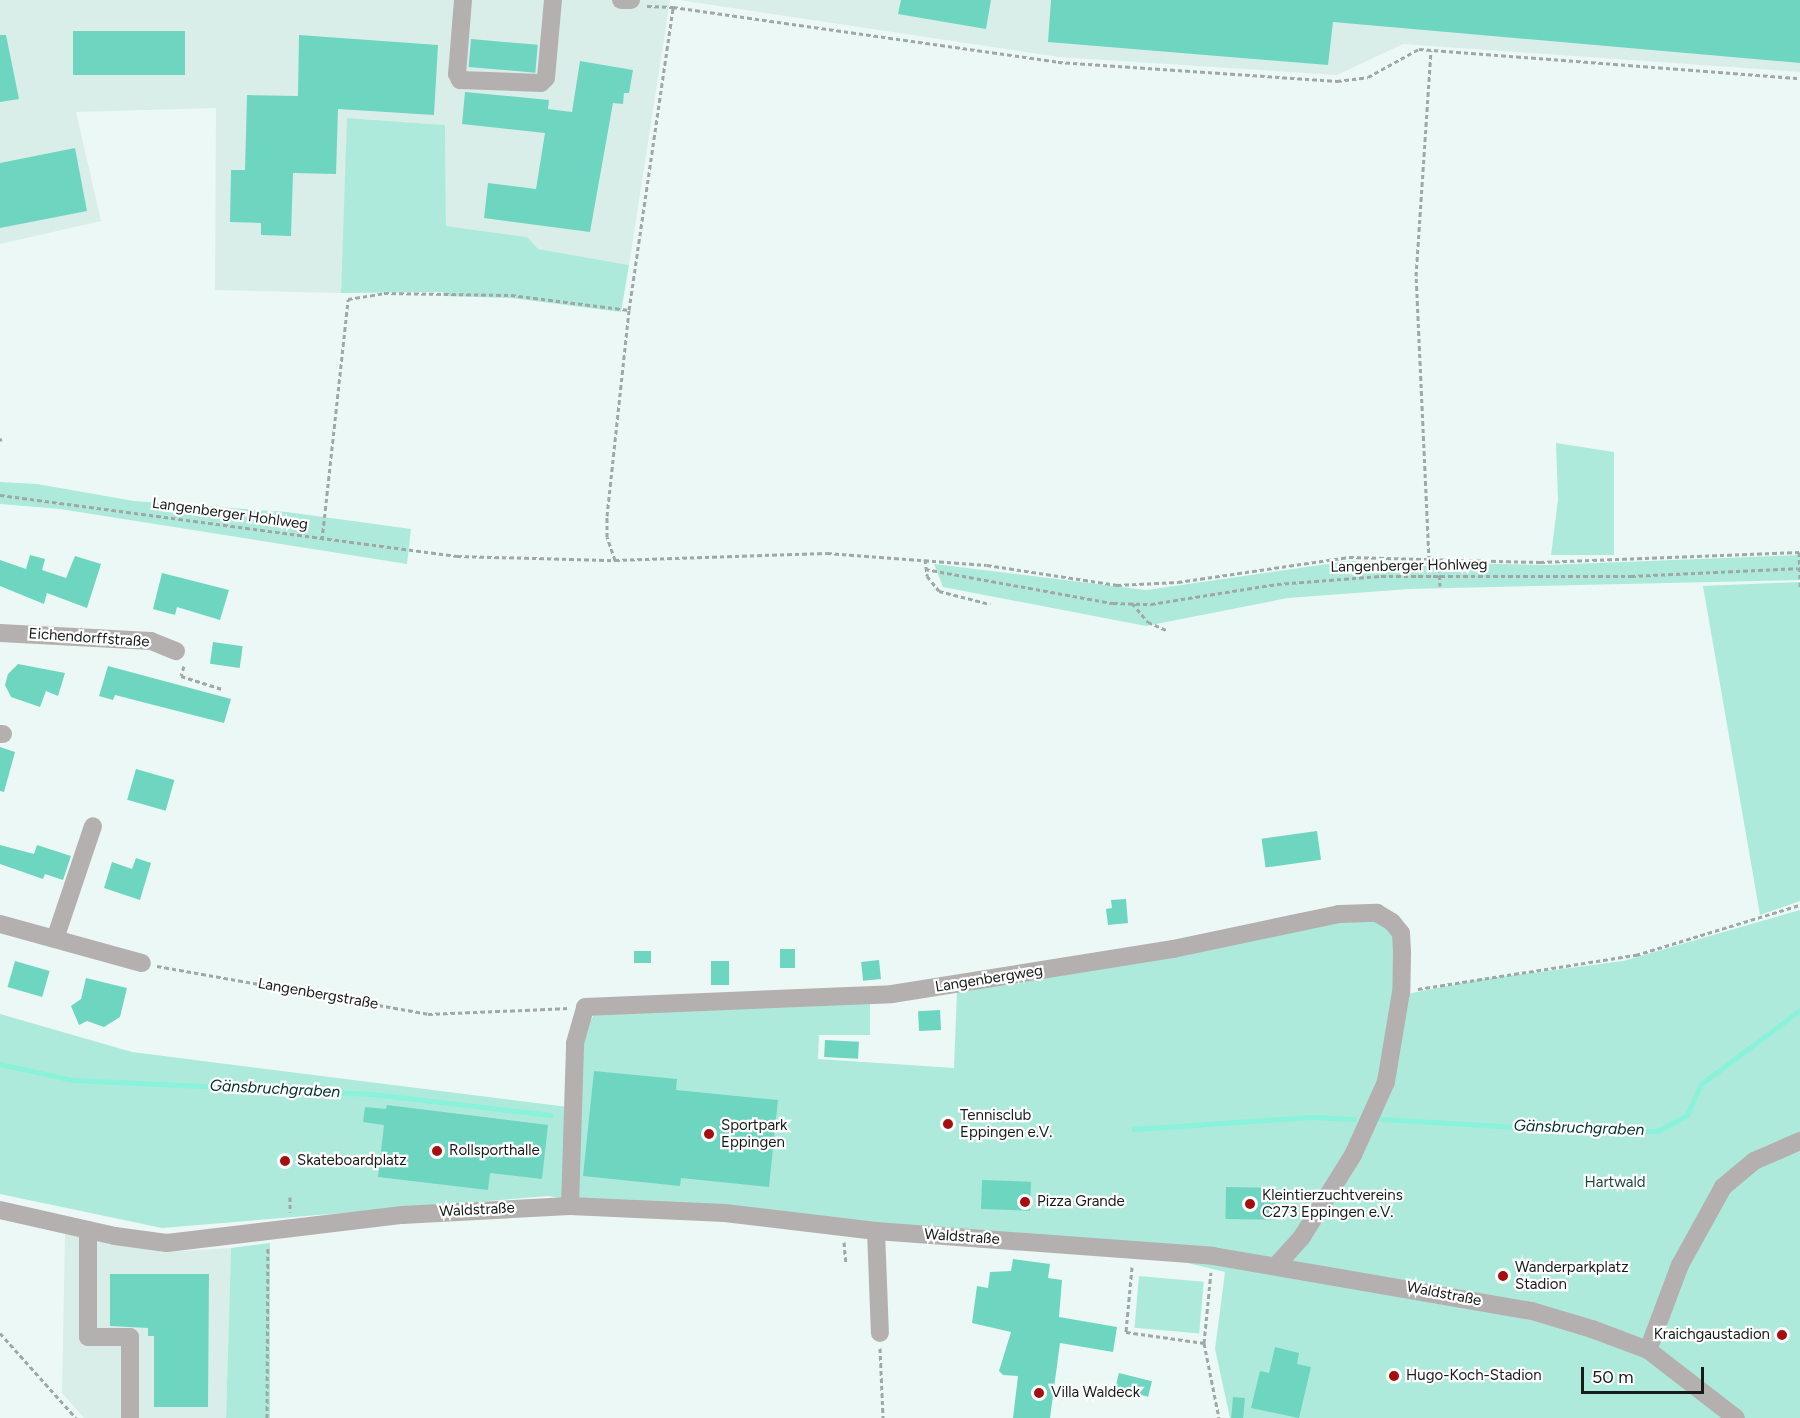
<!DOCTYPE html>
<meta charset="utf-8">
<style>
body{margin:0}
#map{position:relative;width:1800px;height:1418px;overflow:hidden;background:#ecf8f5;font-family:Figtree,sans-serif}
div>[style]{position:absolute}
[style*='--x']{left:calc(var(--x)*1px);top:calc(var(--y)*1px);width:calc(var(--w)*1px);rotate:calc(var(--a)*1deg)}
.built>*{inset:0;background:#d9eee9}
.green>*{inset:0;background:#aeeadb;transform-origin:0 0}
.stream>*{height:5px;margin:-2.5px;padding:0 2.5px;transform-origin:2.5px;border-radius:2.5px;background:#8af1db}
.building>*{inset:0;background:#6ed6c0;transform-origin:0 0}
.path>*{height:3px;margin-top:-1.5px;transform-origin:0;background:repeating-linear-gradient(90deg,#9fa8a6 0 4.5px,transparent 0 7.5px)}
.minor>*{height:18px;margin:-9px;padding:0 9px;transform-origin:9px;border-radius:9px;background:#b5b0b0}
.dots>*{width:16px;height:16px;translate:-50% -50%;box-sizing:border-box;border:3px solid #fff;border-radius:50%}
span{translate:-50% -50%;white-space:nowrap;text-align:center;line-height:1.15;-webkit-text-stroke:4.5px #fff;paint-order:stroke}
.street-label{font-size:15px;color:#171b1a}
.poi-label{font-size:15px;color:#171b1a}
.left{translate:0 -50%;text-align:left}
.right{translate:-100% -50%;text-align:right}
.park-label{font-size:15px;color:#1a4940}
.water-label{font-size:16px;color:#003229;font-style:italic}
.scale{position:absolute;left:1581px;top:1367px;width:123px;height:27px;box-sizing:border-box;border:3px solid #171b1a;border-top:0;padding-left:8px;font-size:18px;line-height:21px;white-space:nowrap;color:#171b1a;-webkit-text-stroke:4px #fff;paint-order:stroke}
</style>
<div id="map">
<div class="built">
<i style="clip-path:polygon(0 0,670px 0,629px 265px,537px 249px,527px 237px,446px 226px,445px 125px,348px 118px,341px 293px,215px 290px,216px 108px,76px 112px,101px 221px,0 244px)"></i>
<i style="clip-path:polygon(679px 0,1800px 0,1800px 72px,1403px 44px,1337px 75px,1059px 57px)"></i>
<i style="clip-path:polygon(65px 1234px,164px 1252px,231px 1248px,226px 1418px,84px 1418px,62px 1393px)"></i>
</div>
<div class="green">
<i style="clip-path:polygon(347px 118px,445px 125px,446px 226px,527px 237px,538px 249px,629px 265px,621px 312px,511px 298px,443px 296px,443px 292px,341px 293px)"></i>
<i style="clip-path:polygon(1556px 443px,1614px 452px,1614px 555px,1551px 555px,1558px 500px)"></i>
<i style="clip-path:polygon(0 482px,37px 484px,134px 501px,287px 512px,411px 529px,407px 564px,60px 509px,0 504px)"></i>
<i style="clip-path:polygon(1800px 555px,1800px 580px,1409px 589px,1288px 598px,1146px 626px,943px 587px,934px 564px,1146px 590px,1348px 561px,1548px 565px)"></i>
<i style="clip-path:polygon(1800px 582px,1800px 901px,1760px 915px,1703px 586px)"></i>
<i style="clip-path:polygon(1800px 910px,1800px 1418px,1230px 1418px,1215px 1349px,1225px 1272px,1109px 1244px,582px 1202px,548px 1196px,162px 1228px,0 1194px,0 1014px,132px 1052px,568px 1107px,580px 1037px,597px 1010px,870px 999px,870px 1035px,819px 1035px,818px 1059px,954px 1068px,957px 990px,1336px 917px,1374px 917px,1397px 936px,1407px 994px,1477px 980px,1623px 961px)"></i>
<i style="clip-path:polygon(270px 1243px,270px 1418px,226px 1418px,231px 1248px)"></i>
<i style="left:1139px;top:1276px;width:65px;height:52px;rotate:5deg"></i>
</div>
<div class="stream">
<i style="--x:0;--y:1064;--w:75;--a:12.4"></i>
<i style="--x:73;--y:1080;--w:299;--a:2.7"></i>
<i style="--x:372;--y:1094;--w:180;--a:6.7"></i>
<i style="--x:1381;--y:1119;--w:222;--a:3.4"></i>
<i style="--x:1603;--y:1132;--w:55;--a:-1"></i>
<i style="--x:1658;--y:1131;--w:33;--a:-29"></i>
<i style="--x:1687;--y:1115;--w:34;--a:-66"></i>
<i style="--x:1701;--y:1084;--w:124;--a:-36.8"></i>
<i style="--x:1134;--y:1129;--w:178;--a:-3.9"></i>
<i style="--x:1312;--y:1117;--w:42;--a:2.7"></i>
</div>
<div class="building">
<i style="clip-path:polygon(901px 0,991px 0,986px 29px,898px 14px)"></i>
<i style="clip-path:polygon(1051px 0,1800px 0,1800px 63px,1333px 22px,1328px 65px,1048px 42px)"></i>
<i style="left:185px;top:31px;width:44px;height:112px;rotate:90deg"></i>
<i style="clip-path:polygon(0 35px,6px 35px,19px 99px,0 102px)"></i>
<i style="clip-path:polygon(299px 35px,438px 45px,434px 115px,338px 109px,336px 174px,293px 173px,291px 236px,261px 235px,261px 223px,230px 222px,231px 170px,245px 170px,247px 95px,298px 96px)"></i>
<i style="left:471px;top:39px;width:67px;height:28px;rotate:5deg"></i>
<i style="clip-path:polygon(580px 61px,633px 70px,629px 93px,624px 93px,623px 104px,613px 103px,590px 232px,484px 218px,488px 183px,536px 189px,545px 133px,462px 124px,465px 92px,549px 100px,548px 109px,572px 112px)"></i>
<i style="clip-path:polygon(75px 148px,87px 211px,0 228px,0 163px)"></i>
<i style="clip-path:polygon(30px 555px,45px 559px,42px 570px,66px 578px,75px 556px,101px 564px,87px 608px,47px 593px,44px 604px,0 586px,0 560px,26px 569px)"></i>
<i style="clip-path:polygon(162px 573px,229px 590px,220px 620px,177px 607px,175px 615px,153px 609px)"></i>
<i style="left:213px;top:642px;width:30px;height:22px;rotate:8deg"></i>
<i style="clip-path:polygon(18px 664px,65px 673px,58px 696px,46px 691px,40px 707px,11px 697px,5px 685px,8px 674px)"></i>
<i style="clip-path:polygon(108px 666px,231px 699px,224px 723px,115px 695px,113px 700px,99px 696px)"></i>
<i style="clip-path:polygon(0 747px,15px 752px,4px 792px,0 791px)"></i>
<i style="left:136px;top:769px;width:40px;height:32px;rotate:16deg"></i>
<i style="left:1317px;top:831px;width:29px;height:56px;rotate:82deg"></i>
<i style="clip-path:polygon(0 845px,34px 854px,37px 845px,71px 856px,63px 880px,45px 874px,43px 879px,0 864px)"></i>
<i style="clip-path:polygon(136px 858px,151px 863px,140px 900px,104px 888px,112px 862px,132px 869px)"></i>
<i style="clip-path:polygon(1126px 899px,1128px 923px,1108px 925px,1106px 909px,1112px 908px,1111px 900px)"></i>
<i style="left:795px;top:949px;width:19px;height:15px;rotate:90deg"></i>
<i style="left:634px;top:951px;width:17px;height:12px"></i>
<i style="left:879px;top:960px;width:19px;height:18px;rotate:84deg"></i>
<i style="left:15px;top:961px;width:36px;height:27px;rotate:16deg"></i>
<i style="left:711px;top:961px;width:18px;height:24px"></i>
<i style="clip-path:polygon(86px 978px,127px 988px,120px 1017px,104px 1027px,87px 1021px,79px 1025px,71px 1006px,81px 999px)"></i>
<i style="left:940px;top:1010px;width:20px;height:22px;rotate:87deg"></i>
<i style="left:825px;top:1040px;width:34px;height:17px;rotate:3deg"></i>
<i style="clip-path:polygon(594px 1071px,677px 1079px,676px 1090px,778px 1100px,769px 1187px,681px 1178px,680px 1186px,583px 1176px)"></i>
<i style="clip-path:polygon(387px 1105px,548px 1125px,542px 1179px,490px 1173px,488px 1190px,378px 1177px,384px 1125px,363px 1122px,365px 1107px,386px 1109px)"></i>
<i style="left:982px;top:1180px;width:49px;height:29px;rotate:2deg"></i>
<i style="left:1226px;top:1187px;width:50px;height:32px;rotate:1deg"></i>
<i style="clip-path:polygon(1013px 1259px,1050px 1264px,1048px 1278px,1062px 1280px,1059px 1317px,1117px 1327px,1113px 1352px,1060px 1343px,1050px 1418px,1013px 1418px,1018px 1376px,1003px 1375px,999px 1371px,1011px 1332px,972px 1323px,977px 1286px,988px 1288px,990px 1272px,1011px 1271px)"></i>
<i style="clip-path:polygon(110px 1274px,209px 1274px,208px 1407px,154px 1407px,154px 1336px,148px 1336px,148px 1328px,110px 1326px)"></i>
<i style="clip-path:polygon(1275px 1347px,1299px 1353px,1297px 1364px,1311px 1367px,1299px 1418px,1251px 1408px,1260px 1371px,1269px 1373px)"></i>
<i style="left:1119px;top:1373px;width:34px;height:16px;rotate:14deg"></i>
<i style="left:1233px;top:1397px;width:12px;height:21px;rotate:5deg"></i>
</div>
<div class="path">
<i style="--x:647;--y:6;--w:26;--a:2"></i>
<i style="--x:0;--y:438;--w:3;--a:72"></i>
<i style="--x:0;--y:495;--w:461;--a:7.6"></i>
<i style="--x:457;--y:556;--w:158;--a:1.5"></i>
<i style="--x:615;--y:560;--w:212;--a:-1.9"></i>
<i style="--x:827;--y:553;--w:160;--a:4.3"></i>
<i style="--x:987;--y:565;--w:132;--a:8.7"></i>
<i style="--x:1117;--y:585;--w:61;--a:-2.8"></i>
<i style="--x:1178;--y:582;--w:173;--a:-8.3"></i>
<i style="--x:1349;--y:557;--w:191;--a:1.5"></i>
<i style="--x:1540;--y:562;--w:260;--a:-2.2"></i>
<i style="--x:322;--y:540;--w:242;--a:-83.8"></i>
<i style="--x:348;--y:299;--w:36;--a:-9"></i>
<i style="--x:384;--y:293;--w:127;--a:0.9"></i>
<i style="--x:511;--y:295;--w:119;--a:7.2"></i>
<i style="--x:1799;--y:552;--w:35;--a:88"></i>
<i style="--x:925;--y:559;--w:17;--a:83"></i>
<i style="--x:927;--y:576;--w:19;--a:51"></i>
<i style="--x:939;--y:591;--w:53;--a:14.3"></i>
<i style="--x:615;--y:560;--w:24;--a:-109"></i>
<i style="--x:607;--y:537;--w:21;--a:-90"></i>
<i style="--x:607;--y:516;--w:207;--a:-83.9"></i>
<i style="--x:629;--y:310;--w:306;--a:-81.7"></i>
<i style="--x:673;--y:7;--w:389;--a:8.1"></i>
<i style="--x:1058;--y:62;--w:280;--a:3.9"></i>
<i style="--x:1337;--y:81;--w:31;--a:-7"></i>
<i style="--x:1368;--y:77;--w:58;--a:-28.8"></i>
<i style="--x:1419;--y:49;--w:382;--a:4.4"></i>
<i style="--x:1429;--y:560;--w:284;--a:-92.6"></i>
<i style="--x:1416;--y:276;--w:226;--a:-86.2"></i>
<i style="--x:1439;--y:560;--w:26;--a:88"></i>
<i style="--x:925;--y:569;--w:191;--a:10.3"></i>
<i style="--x:1113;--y:603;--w:38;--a:2"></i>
<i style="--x:1151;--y:604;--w:128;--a:-9"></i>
<i style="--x:1277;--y:584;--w:104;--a:-4.4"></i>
<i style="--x:1381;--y:576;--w:250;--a:0"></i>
<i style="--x:1631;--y:576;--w:167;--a:-2.7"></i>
<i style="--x:1132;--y:603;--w:25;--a:50"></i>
<i style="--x:1148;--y:622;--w:22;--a:24"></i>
<i style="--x:184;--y:666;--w:10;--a:107"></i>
<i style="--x:181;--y:676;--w:43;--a:17.6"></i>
<i style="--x:157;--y:966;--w:275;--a:10"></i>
<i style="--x:428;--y:1014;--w:141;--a:-2.4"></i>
<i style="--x:1418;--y:989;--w:221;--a:-8.9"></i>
<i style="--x:1636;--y:955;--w:171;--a:-17"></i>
<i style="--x:290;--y:1197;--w:15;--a:90"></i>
<i style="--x:844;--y:1242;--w:22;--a:85"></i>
<i style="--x:1132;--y:1267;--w:65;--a:95.3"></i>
<i style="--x:1126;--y:1332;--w:79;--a:8"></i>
<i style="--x:1204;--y:1343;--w:71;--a:-84.4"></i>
<i style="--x:0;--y:1333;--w:114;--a:48.2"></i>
<i style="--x:1204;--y:1343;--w:76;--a:78.7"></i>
<i style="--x:880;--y:1348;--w:70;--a:87.5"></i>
<i style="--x:267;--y:1418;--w:172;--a:-89.7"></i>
</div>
<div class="minor">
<i style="--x:463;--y:0;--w:74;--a:94.6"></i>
<i style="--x:457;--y:74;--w:7;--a:63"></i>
<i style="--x:460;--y:80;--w:81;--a:2.1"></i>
<i style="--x:541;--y:83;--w:7;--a:-45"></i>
<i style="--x:546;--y:78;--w:78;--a:-84.9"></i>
<i style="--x:621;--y:0;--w:10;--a:0"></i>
<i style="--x:0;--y:633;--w:151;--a:3"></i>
<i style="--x:151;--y:641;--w:27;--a:22"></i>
<i style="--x:0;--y:734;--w:3;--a:0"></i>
<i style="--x:0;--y:924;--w:147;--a:15.4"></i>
<i style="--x:55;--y:939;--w:119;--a:-71.4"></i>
<i style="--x:570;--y:1206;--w:163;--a:-88.2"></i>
<i style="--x:575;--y:1043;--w:37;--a:-74"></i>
<i style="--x:585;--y:1007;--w:307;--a:-2.4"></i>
<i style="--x:892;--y:994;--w:285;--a:-9.1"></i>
<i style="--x:1173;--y:949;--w:170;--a:-11.9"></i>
<i style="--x:1339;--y:914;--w:38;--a:-2"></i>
<i style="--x:1377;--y:913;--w:17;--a:31"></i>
<i style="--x:1392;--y:922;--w:14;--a:51"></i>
<i style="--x:1401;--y:933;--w:20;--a:87"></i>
<i style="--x:1402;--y:953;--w:39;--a:91"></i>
<i style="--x:1401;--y:992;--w:91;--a:99.5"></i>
<i style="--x:1386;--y:1082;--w:80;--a:114.3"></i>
<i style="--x:1353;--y:1155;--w:97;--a:121.9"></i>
<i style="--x:1302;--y:1237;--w:39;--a:132"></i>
<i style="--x:0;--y:1210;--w:118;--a:12.7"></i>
<i style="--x:115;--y:1236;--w:52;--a:7.7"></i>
<i style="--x:167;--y:1243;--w:237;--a:-6.8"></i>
<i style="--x:402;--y:1215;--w:168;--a:-3.1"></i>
<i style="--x:570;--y:1206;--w:155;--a:2.6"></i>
<i style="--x:725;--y:1213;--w:152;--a:6.8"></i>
<i style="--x:876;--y:1231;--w:338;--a:4.2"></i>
<i style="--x:1213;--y:1256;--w:324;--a:9.8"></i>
<i style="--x:1532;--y:1311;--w:63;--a:16.7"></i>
<i style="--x:1592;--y:1329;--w:60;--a:20.6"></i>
<i style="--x:1648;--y:1350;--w:111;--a:37.7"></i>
<i style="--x:88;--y:1230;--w:107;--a:90"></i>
<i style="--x:88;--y:1337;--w:42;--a:0"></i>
<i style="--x:130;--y:1337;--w:81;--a:90"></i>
<i style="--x:876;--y:1231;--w:102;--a:87.8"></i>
<i style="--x:1648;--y:1350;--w:91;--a:-69.4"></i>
<i style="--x:1680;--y:1265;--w:89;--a:-61.1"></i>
<i style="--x:1723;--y:1187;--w:40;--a:-40"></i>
<i style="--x:1754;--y:1161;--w:50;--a:-23.5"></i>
</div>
<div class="dots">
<i style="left:948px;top:1124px;background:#a50f0f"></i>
<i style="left:709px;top:1134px;background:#a50f0f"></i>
<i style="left:437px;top:1151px;background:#a50f0f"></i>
<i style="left:285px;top:1161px;background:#a50f0f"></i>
<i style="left:1025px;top:1202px;background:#a50f0f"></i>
<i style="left:1250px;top:1204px;background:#a50f0f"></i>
<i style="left:1503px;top:1276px;background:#a50f0f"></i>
<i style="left:1782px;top:1335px;background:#a50f0f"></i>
<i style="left:1394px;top:1376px;background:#a50f0f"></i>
<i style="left:1039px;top:1393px;background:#a50f0f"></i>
</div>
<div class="street-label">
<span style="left:230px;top:514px;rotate:8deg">Langenberger Hohlweg</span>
<span style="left:1409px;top:566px;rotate:-1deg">Langenberger Hohlweg</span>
<span style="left:89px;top:638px;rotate:4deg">Eichendorffstraße</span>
<span style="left:989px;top:979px;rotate:-9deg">Langenbergweg</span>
<span style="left:318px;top:994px;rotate:10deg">Langenbergstraße</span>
<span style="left:477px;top:1210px;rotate:-3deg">Waldstraße</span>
<span style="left:962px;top:1237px;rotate:4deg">Waldstraße</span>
<span style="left:1444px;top:1294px;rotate:11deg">Waldstraße</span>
</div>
<div class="poi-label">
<span class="left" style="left:960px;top:1124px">Tennisclub<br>Eppingen e.V.</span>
<span class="left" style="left:721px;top:1134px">Sportpark<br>Eppingen</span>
<span class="left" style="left:449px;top:1151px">Rollsporthalle</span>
<span class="left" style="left:297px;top:1161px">Skateboardplatz</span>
<span class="left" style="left:1262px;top:1204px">Kleintierzuchtvereins<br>C273 Eppingen e.V.</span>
<span class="left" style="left:1037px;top:1202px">Pizza Grande</span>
<span class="left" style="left:1515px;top:1276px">Wanderparkplatz<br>Stadion</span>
<span class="right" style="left:1770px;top:1335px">Kraichgaustadion</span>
<span class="left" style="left:1406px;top:1376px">Hugo-Koch-Stadion</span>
<span class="left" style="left:1051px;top:1393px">Villa Waldeck</span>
</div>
<div class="park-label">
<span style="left:1615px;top:1183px">Hartwald</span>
</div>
<div class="water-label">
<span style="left:275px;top:1089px;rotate:3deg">Gänsbruchgraben</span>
<span style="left:1579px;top:1128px;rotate:2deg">Gänsbruchgraben</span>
</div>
<div class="scale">50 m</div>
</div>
